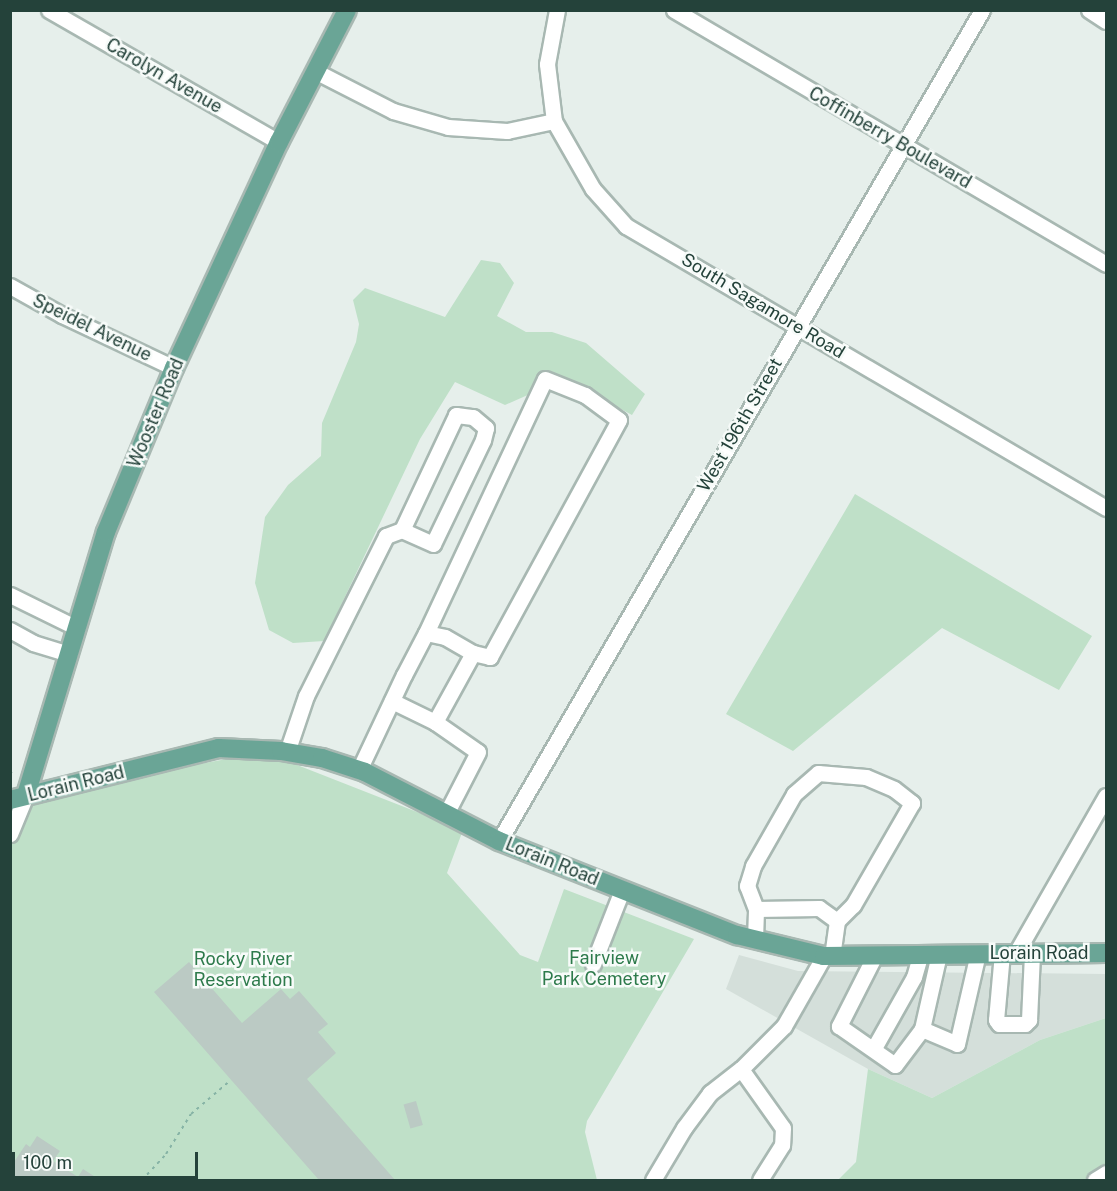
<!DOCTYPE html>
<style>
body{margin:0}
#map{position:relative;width:1117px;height:1191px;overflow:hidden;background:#e6efeb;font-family:"Public Sans",sans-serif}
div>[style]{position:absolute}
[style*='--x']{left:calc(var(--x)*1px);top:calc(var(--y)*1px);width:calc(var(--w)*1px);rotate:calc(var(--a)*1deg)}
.built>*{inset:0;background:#d4dfda}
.green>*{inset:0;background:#bfe0c8}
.building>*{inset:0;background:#bbcac4;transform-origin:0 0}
.path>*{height:2px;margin-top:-1px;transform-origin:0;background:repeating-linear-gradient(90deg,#86b3a5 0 3px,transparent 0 7.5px)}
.roads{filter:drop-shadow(2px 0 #a8b8b2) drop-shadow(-2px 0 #a8b8b2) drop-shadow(0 2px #a8b8b2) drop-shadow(0 -2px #a8b8b2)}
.minor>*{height:15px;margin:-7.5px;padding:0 7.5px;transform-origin:7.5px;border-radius:7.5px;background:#fff}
.major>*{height:18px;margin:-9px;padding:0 9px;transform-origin:9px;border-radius:9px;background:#6aa596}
span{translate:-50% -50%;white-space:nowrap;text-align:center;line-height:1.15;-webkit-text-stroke:5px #f7fbf9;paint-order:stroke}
.street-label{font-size:18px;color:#24423a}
.park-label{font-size:18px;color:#2d7a4b}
.frame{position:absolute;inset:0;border:12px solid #24423a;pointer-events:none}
.scale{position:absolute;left:12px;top:1152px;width:186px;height:27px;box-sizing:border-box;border:3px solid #24423a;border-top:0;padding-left:8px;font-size:18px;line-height:21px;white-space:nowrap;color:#24423a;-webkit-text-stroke:4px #f7fbf9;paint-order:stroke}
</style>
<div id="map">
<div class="built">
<i style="clip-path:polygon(739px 955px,798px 971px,1106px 974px,1106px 1018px,1040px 1040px,932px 1098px,868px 1069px,726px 989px)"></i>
</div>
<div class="green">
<i style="clip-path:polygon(481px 260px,500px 263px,514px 283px,497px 316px,526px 332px,552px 332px,586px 343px,645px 394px,632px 415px,550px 371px,530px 394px,505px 405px,455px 382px,420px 439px,324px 641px,293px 643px,269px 630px,255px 583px,265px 517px,288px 485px,321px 456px,322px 423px,356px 342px,359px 324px,353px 300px,365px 288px,445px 317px)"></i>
<i style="clip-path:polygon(855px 494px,1092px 636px,1059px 690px,942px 628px,793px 751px,726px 714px)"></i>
<i style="clip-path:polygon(264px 752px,463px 830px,447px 873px,520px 955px,538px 962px,564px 889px,694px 939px,587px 1121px,585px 1132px,597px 1180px,11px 1180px,10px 836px,28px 796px)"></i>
<i style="clip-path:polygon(1106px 1018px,1106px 1180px,838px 1180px,856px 1162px,868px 1069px,932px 1098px,1040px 1040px)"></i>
</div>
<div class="building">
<i style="clip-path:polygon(189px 962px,242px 1023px,281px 989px,290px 999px,299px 991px,328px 1024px,318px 1032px,336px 1053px,307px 1079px,395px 1180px,319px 1180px,154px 992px)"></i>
<i style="left:416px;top:1101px;width:25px;height:13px;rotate:74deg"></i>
<i style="clip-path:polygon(37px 1136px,60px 1151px,53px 1161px,78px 1177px,83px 1169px,100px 1180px,10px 1180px,10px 1168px,26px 1144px,30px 1147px)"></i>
</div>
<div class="path">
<i style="--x:10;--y:771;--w:5;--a:53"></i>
<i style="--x:142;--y:1180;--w:35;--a:-47"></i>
<i style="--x:166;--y:1154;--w:47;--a:-58"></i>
<i style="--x:191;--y:1114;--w:52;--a:-40.4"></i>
</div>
<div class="roads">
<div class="minor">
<i style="--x:49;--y:10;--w:265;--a:29.9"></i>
<i style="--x:557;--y:10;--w:55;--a:100.5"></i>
<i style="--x:547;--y:64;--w:57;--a:83"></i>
<i style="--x:554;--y:121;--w:78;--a:60.2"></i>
<i style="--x:593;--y:189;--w:50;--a:48.3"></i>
<i style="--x:626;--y:226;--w:557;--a:30.43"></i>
<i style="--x:674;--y:10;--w:501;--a:30.45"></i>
<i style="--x:1089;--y:10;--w:20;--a:33"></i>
<i style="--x:315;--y:71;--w:88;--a:27.1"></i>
<i style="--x:393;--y:111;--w:57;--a:16.2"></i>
<i style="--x:448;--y:127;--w:59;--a:3.9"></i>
<i style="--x:507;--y:131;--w:48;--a:-12"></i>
<i style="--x:10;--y:286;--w:60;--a:29.1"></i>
<i style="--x:62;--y:315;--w:124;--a:25.3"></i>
<i style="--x:10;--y:595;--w:75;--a:26.2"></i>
<i style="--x:10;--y:630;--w:26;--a:29"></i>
<i style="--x:33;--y:643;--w:38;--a:17"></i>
<i style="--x:426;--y:633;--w:280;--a:-64.9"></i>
<i style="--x:545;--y:379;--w:43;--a:21.8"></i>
<i style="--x:585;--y:395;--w:42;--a:36.3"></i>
<i style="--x:619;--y:420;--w:270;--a:118.6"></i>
<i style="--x:490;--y:657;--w:17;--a:-167"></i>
<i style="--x:435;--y:722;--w:52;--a:34.9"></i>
<i style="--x:478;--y:752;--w:70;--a:117.3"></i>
<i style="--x:287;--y:752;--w:59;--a:-71.3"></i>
<i style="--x:306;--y:696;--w:179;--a:-63.4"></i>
<i style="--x:386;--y:536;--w:17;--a:-21"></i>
<i style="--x:402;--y:530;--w:127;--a:-64.8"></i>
<i style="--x:456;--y:415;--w:17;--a:7"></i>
<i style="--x:473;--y:417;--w:17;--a:40"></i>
<i style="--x:486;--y:428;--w:12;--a:104"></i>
<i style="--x:483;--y:440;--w:115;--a:115.7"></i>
<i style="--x:433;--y:544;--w:34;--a:-156"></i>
<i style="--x:359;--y:770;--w:105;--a:-64.7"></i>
<i style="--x:404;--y:675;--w:47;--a:-62.4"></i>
<i style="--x:426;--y:633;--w:19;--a:12"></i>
<i style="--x:445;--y:637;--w:32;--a:30"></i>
<i style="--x:473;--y:653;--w:79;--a:118.8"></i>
<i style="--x:435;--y:722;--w:48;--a:-154"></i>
<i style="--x:10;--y:834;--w:42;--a:-67.7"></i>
<i style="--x:499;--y:841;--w:961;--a:-59.83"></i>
<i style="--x:756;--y:909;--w:63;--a:-0.9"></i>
<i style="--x:819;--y:908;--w:22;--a:36"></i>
<i style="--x:755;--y:939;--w:30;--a:-88"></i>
<i style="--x:756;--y:909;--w:25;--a:-111"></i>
<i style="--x:747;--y:886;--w:21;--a:-73"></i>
<i style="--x:753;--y:866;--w:83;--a:-60.3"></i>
<i style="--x:794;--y:794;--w:32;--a:-41"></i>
<i style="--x:818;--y:773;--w:48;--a:4.8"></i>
<i style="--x:866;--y:777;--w:30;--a:23"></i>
<i style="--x:894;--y:789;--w:23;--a:38"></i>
<i style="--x:912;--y:803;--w:118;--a:120"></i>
<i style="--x:853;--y:905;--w:23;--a:135"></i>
<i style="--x:837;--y:921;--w:35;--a:98"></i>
<i style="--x:1002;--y:953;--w:67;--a:95.1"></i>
<i style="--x:996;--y:1020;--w:5;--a:53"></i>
<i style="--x:999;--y:1024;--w:26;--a:0"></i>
<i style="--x:1025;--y:1024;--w:6;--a:-45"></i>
<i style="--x:1029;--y:1020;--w:67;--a:-87.4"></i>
<i style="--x:1016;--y:953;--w:181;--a:-60.2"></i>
<i style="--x:939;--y:954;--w:77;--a:102.8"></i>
<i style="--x:922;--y:1029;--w:38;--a:23"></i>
<i style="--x:957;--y:1044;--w:93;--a:-77"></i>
<i style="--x:875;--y:955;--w:80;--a:116.9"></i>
<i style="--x:839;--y:1026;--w:68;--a:34.9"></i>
<i style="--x:895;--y:1065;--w:45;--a:-53.1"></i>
<i style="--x:593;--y:964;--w:79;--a:-68.6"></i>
<i style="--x:874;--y:1048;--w:81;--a:-60.6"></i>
<i style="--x:914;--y:977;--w:22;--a:-74"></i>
<i style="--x:741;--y:1069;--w:72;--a:54.6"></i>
<i style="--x:783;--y:1128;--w:17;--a:93"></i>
<i style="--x:782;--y:1145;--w:41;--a:122.2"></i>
<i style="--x:653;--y:1180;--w:61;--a:-59.2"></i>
<i style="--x:684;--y:1128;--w:44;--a:-53.4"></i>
<i style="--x:710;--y:1093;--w:39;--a:-38"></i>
<i style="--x:741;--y:1069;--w:61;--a:-45"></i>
<i style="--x:784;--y:1026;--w:81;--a:-60.3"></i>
<i style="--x:1095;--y:1180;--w:13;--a:-32"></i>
</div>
<div class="major">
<i style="--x:26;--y:795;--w:275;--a:-73.1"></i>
<i style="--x:106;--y:532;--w:178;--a:-67.5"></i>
<i style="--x:174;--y:368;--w:249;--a:-65.1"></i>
<i style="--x:279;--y:142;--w:148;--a:-62.7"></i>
<i style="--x:10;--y:800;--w:215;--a:-14"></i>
<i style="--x:219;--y:748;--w:62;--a:2.8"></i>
<i style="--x:281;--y:751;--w:42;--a:9.7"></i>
<i style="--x:322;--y:758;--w:45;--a:18"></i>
<i style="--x:365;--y:772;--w:151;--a:27.2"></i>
<i style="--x:499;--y:841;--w:256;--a:21.6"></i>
<i style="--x:737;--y:935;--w:89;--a:13.6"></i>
<i style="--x:824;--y:956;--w:282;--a:-0.6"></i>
</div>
</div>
<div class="street-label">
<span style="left:164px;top:76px;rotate:30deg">Carolyn Avenue</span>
<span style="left:890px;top:138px;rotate:30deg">Coffinberry Boulevard</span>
<span style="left:763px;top:306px;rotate:31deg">South Sagamore Road</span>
<span style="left:92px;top:328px;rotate:26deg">Speidel Avenue</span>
<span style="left:156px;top:413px;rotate:-67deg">Wooster Road</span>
<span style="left:740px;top:425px;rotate:-60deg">West 196th Street</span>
<span style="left:76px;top:784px;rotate:-14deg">Lorain Road</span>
<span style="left:552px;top:862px;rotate:22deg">Lorain Road</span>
<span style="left:1039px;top:953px">Lorain Road</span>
</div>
<div class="park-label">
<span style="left:604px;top:969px">Fairview<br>Park Cemetery</span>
<span style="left:243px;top:970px">Rocky River<br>Reservation</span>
</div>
<div class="frame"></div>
<div class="scale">100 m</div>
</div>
